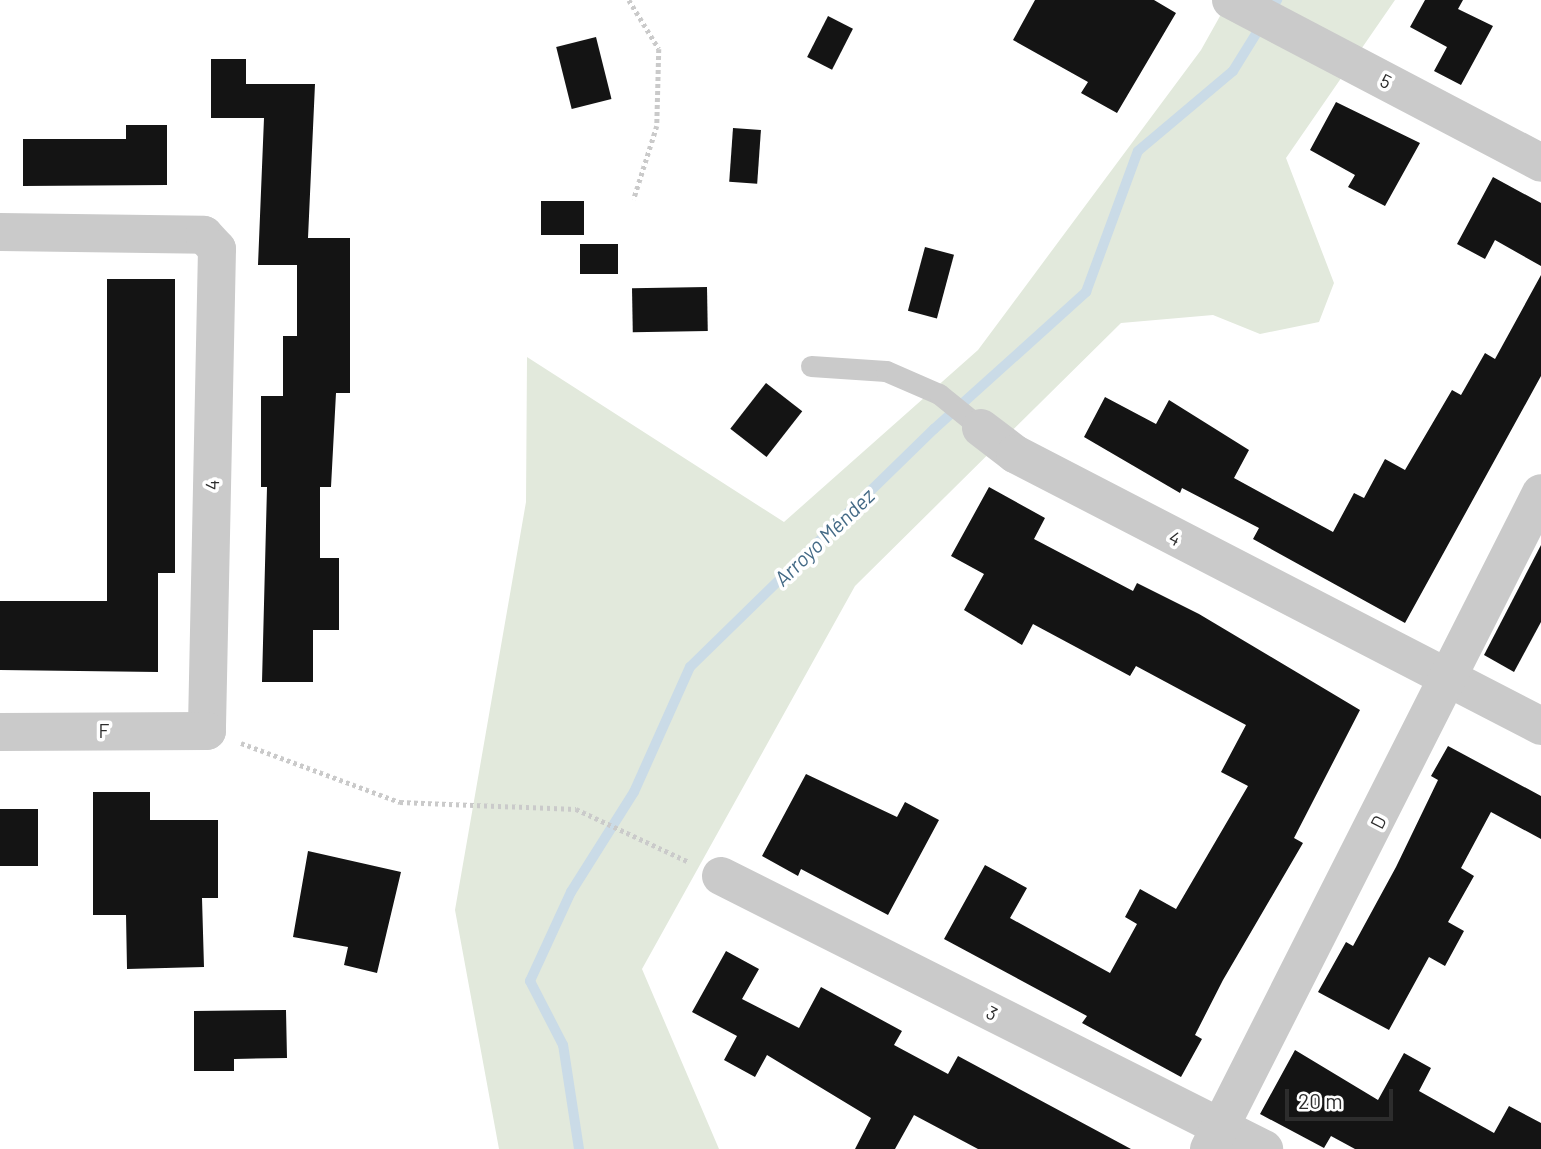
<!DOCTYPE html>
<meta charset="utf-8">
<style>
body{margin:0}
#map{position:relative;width:1541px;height:1149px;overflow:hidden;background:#fff;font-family:Barlow,sans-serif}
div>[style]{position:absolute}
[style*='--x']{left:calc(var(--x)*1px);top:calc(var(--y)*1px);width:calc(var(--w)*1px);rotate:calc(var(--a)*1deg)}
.green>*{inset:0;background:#e2e9dc}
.stream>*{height:10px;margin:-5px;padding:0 5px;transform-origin:5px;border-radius:5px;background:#cadbe7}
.building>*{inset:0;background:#141414;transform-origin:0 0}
.path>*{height:4.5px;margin-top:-2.25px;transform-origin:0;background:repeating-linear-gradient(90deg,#cacaca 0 3.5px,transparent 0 7px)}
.service>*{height:21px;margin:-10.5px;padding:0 10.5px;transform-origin:10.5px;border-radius:10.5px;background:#cacaca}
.minor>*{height:38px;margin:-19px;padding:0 19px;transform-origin:19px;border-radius:19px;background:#cacaca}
.tertiary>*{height:38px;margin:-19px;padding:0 19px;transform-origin:19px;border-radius:19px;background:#cacaca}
span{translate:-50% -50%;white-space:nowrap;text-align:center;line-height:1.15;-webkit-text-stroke:7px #fff;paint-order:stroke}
.street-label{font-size:19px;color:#2d2d2d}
.water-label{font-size:21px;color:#446a86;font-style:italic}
.scale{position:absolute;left:1285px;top:1089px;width:108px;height:32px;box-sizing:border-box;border:4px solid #2d2d2d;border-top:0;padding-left:9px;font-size:21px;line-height:24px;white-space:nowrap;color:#2d2d2d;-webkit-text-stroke:5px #fff;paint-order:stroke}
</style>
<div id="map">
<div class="green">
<i style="clip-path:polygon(1229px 0,1395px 0,1286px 158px,1334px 283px,1319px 322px,1260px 334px,1213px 315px,1121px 323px,855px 586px,642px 969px,719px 1149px,499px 1149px,455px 910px,526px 502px,527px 357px,784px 522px,978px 350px,1201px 50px)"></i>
</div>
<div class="stream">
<i style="--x:579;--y:1149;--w:105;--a:-98.7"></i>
<i style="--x:563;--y:1045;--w:72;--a:-117.3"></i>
<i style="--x:530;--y:981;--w:98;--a:-65.3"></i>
<i style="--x:571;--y:892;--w:118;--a:-57.8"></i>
<i style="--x:634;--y:792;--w:137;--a:-65.9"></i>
<i style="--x:690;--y:667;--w:341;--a:-44.3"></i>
<i style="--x:934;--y:429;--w:205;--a:-42"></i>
<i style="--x:1086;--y:292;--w:150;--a:-69.8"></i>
<i style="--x:1138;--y:151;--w:124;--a:-40.1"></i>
<i style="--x:1233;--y:71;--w:84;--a:-58.2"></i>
</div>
<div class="building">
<i style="clip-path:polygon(1035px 0,1154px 0,1176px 13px,1117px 113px,1081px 93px,1088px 82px,1013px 40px)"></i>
<i style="clip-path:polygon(1425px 0,1463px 0,1458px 9px,1493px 26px,1461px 85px,1434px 71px,1447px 47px,1410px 27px)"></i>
<i style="left:828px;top:16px;width:28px;height:46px;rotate:27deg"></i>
<i style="left:596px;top:37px;width:64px;height:41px;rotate:76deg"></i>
<i style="clip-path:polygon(211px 59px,246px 59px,246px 84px,315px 84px,308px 238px,350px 238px,350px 393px,336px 393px,331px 487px,320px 487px,320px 558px,339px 558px,339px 630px,313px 630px,313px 682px,262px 682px,267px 487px,261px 487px,261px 396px,283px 396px,283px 336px,297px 336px,297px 265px,258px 265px,264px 118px,211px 118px)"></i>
<i style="clip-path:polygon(1336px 102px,1420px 143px,1385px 206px,1348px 187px,1355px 175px,1310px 150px)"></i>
<i style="clip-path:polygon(126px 125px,167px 125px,167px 185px,23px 186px,23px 139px,126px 139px)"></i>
<i style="left:733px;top:128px;width:28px;height:54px;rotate:4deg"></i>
<i style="clip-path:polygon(1493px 177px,1541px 203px,1541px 266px,1495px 240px,1485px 259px,1457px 244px)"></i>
<i style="left:541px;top:201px;width:43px;height:34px"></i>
<i style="left:580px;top:244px;width:38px;height:30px"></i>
<i style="left:925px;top:247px;width:30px;height:66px;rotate:15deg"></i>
<i style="clip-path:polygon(1541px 275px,1541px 376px,1405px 623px,1253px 539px,1259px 528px,1182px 488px,1180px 493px,1084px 437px,1105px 397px,1156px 424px,1169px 400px,1249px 450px,1234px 478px,1333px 532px,1354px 493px,1364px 498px,1385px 459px,1405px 470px,1452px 390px,1461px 395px,1485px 353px,1495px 359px)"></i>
<i style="clip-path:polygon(107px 279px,175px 279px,175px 573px,158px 573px,158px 672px,0 670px,0 601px,107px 601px)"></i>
<i style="left:707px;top:287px;width:44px;height:75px;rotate:89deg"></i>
<i style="left:766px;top:383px;width:46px;height:58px;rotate:38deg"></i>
<i style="clip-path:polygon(989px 487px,1045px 518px,1034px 539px,1133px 591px,1137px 583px,1199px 614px,1360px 710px,1294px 838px,1303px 843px,1223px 980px,1195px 1035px,1202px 1039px,1181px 1077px,1082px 1023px,1087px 1016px,944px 939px,985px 865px,1027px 888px,1010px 918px,1110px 973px,1137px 924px,1125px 917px,1140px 889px,1176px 909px,1248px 786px,1221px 772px,1246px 725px,1136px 666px,1130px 676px,1033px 624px,1022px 645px,964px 610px,984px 574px,951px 556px)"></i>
<i style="clip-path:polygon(1541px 545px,1541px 622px,1514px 672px,1484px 655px)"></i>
<i style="clip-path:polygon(1448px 746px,1541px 796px,1541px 839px,1491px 812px,1461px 868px,1474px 876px,1448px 922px,1464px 931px,1445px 966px,1429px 957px,1389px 1030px,1318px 992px,1346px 942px,1353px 946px,1396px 867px,1438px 780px,1431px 776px)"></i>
<i style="clip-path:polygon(806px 774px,897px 817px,905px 802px,939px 820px,888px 915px,801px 869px,798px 876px,762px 856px)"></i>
<i style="clip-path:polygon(93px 792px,150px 792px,150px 820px,218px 820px,218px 898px,202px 898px,204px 967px,127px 969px,126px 915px,93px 915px)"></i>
<i style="left:0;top:809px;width:38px;height:57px"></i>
<i style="clip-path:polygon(308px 851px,401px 872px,377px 973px,344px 965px,348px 947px,293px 937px)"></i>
<i style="clip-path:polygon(726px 951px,759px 969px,742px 999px,799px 1028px,821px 987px,902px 1031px,894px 1045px,948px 1074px,958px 1056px,1131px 1149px,978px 1149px,914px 1115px,895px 1149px,855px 1149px,871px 1118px,767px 1055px,755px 1077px,724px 1060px,737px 1036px,692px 1012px)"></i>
<i style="clip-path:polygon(286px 1010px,287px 1058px,234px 1059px,234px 1071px,194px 1071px,194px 1011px)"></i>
<i style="clip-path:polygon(1295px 1050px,1378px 1100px,1404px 1053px,1431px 1068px,1419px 1091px,1494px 1133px,1509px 1106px,1541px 1123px,1541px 1149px,1355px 1149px,1331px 1136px,1324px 1148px,1260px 1114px)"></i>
</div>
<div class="path">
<i style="--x:629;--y:0;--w:57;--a:58.5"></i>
<i style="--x:659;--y:49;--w:77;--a:91.5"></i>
<i style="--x:657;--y:126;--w:77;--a:107.5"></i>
<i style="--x:241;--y:743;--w:170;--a:20.4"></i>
<i style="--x:400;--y:802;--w:176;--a:2.3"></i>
<i style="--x:576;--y:809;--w:125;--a:25.1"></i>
</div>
<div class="service">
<i style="--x:811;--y:366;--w:75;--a:3.8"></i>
<i style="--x:886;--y:371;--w:58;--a:23.5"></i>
<i style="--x:939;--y:394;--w:54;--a:39"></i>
</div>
<div class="minor">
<i style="--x:0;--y:232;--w:204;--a:0.8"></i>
<i style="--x:204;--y:235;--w:19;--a:47"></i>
<i style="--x:217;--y:249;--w:482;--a:91.2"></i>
<i style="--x:207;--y:731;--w:207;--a:179.7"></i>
<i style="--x:981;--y:428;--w:43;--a:37.4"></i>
<i style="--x:1015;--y:454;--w:592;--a:27.34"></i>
<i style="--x:721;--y:876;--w:608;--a:26.69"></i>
</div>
<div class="tertiary">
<i style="--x:1231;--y:0;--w:350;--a:27.7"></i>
<i style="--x:1209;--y:1149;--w:735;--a:-63.16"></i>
</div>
<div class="street-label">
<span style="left:1386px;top:81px;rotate:28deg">5</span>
<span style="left:212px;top:485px;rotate:-89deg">4</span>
<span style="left:1175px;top:538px;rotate:27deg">4</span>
<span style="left:104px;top:731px">F</span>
<span style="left:1378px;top:822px;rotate:-63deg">D</span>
<span style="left:992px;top:1013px;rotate:27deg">3</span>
</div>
<div class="water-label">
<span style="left:824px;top:537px;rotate:-44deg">Arroyo Méndez</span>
</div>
<div class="scale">20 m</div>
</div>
